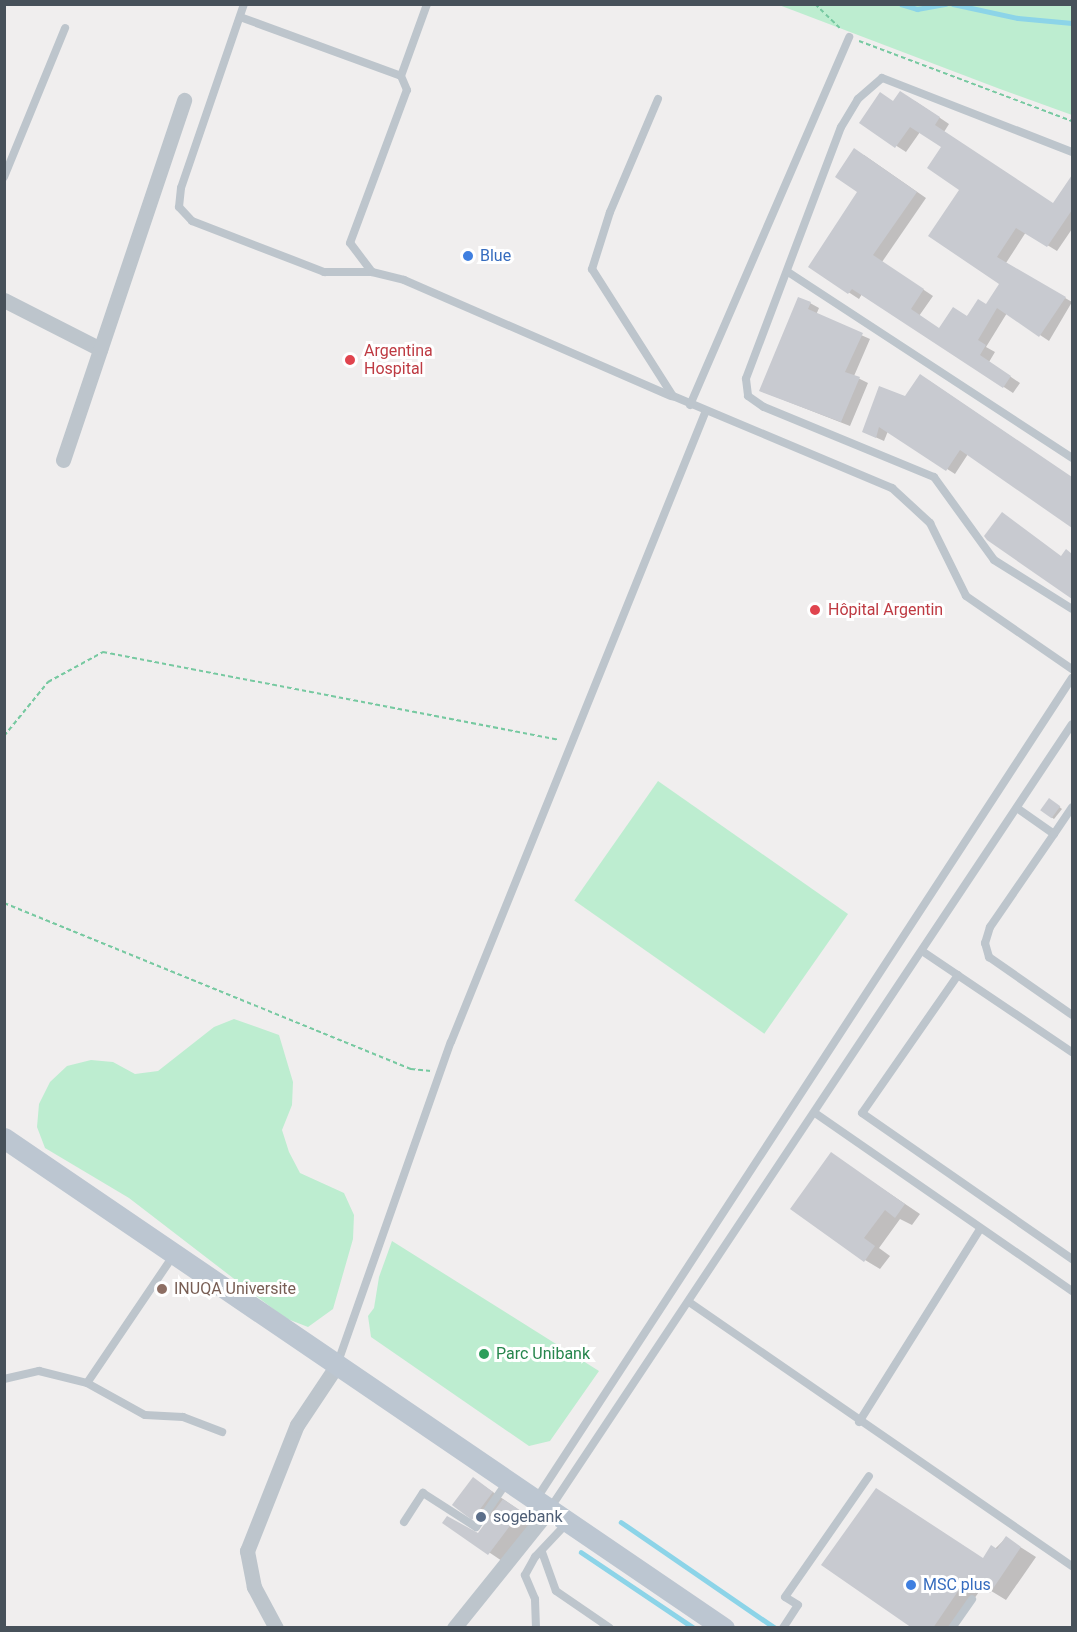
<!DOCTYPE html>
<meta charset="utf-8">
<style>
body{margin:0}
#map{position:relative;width:1077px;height:1632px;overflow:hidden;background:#f0eeee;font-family:Roboto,sans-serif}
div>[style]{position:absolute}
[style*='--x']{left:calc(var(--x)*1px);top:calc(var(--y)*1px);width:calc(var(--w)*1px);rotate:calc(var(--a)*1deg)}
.green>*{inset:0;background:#bdedd0;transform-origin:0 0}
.shadow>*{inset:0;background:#0003}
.stream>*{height:4.5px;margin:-2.25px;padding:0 2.25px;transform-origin:2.25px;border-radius:2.25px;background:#8cd4e8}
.building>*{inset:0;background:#c8cad0;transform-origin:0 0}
.path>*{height:2px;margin-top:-1px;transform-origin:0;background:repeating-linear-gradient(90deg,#77c9a1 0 4.5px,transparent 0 7.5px)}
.service>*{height:8px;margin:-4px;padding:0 4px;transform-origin:4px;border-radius:4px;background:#bdc5cc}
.minor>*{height:15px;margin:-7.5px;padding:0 7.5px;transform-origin:7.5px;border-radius:7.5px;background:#bdc5cc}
.secondary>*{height:21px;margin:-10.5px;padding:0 10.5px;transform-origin:10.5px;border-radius:10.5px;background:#bcc6d1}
.dots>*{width:16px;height:16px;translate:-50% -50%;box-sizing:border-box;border:3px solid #fff;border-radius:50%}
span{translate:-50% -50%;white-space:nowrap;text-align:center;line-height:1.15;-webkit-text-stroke:6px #fff;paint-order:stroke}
.shop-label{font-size:16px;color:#366cbe}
.left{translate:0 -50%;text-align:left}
.health-label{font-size:16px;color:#be3a42}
.education-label{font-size:16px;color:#785e54}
.leisure-label{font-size:16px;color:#27864d}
.service-label{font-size:16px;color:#4e5e75}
.frame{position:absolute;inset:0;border:6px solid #47515a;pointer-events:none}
</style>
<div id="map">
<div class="green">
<i style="clip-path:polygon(779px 5px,1072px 5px,1072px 115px,1000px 89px)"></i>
<i style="left:658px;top:781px;width:232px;height:146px;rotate:35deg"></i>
<i style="clip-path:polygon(234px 1019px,279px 1035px,293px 1082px,292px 1105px,282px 1130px,289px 1152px,300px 1173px,344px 1193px,354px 1215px,353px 1239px,333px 1309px,308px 1327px,285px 1318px,129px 1198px,45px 1148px,37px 1127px,39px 1104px,50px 1082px,67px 1066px,91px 1060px,113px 1062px,135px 1074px,158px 1071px,214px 1027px)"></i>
<i style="clip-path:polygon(392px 1241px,599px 1371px,550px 1441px,529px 1446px,371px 1337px,368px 1316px,374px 1308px,379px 1277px)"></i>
</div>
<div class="shadow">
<i style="clip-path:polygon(915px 101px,949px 124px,944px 132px,1054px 205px,1072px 178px,1072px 229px,1057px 251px,1026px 232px,1006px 263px,1072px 302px,1049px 341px,1007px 313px,986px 347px,995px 352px,989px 362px,1020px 383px,1013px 393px,862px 294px,859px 299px,810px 267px,859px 191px,864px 155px,926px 198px,882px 262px,933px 296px,919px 316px,940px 330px,986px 306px,1001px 283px,943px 146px,920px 132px,906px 152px,861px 123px,894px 102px)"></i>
<i style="clip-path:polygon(810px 303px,819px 308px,816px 315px,870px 339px,854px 376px,868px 383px,850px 426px,761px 391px)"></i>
<i style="clip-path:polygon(928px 380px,1072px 478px,1072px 526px,968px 454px,955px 474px,888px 431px,884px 441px,864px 432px)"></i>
<i style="clip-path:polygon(986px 536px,1062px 557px,1066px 551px,1072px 555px,1072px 597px)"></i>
<i style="clip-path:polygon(1053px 802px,1062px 809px,1054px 819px,1051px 817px)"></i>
<i style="clip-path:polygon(831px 1154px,920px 1214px,912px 1225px,900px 1219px,879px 1248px,890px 1256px,880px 1269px,865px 1260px)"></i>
<i style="clip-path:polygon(474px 1479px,535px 1521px,505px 1563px,444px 1522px,479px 1535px,486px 1524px,456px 1505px)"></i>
<i style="clip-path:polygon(1006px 1538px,1036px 1557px,1006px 1600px,983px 1586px,954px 1628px,914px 1628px)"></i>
</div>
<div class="stream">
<i style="--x:901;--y:4;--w:17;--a:17"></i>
<i style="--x:917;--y:9;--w:29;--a:-10"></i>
<i style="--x:953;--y:4;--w:66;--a:12.2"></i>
<i style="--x:1018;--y:18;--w:54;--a:5.3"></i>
<i style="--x:621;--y:1522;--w:187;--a:34.5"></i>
<i style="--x:581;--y:1552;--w:136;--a:33.9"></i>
</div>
<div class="building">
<i style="clip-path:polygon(900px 91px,940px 117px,935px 125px,1053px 203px,1072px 175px,1072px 210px,1047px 247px,1016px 228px,997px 257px,1066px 297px,1039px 337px,997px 308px,978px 340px,986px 345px,980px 355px,1011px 376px,1003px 388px,852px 289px,848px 294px,808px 267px,857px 192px,835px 177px,854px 148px,917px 192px,873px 255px,924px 289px,911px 309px,939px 328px,953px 307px,967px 316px,978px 299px,986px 304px,999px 284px,928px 236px,959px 190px,927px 168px,941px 147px,910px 127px,895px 148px,859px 123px,880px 92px,893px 101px)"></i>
<i style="clip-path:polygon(798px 297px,811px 302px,808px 309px,863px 333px,845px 372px,860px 377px,841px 422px,759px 391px)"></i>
<i style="clip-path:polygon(920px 374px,1072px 477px,1072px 528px,960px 450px,946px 471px,879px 427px,876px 438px,862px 432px,879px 386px,905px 396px)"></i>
<i style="clip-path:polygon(1002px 512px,1061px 556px,1066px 549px,1072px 554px,1072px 599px,987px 540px,984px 536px)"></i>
<i style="left:1049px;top:798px;width:14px;height:15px;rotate:36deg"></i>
<i style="clip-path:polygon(831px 1152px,905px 1204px,895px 1218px,885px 1210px,864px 1238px,875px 1246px,864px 1262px,790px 1209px)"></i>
<i style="left:473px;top:1477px;width:25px;height:35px;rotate:37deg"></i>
<i style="clip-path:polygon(876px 1488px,983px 1558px,991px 1545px,997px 1549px,1006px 1536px,1021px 1547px,990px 1593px,967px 1578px,933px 1628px,912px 1628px,821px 1565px)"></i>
<i style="clip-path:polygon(503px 1499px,521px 1511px,488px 1555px,442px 1523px,447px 1516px,478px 1533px)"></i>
</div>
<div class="path">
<i style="--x:815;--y:4;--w:37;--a:44"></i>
<i style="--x:859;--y:41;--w:228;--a:20.6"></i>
<i style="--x:4;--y:736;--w:70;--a:-50.8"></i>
<i style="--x:48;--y:682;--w:63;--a:-28.6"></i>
<i style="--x:103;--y:652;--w:465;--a:10.9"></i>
<i style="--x:4;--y:903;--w:440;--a:22.2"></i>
<i style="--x:411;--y:1069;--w:20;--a:6"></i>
</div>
<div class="service">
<i style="--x:244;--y:4;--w:194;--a:108.9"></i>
<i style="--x:181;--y:188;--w:19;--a:96"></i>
<i style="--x:179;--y:207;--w:19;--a:47"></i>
<i style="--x:192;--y:221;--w:142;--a:21.1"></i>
<i style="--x:324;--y:272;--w:48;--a:0"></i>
<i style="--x:372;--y:272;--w:33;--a:14"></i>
<i style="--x:404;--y:280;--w:291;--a:23.5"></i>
<i style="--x:240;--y:17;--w:171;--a:20.1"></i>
<i style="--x:658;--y:99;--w:123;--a:113"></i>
<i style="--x:610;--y:212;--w:60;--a:107.5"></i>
<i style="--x:592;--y:269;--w:151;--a:57.5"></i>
<i style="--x:673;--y:396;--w:238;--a:22.8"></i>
<i style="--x:892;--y:488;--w:52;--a:42.6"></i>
<i style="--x:930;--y:523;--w:81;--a:63.7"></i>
<i style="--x:966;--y:596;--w:129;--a:34.6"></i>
<i style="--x:1072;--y:152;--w:204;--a:-158.7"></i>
<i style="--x:882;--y:78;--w:32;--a:139"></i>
<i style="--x:858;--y:99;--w:33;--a:121"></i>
<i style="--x:841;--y:127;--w:269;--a:110.7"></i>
<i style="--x:746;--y:379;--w:17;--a:83"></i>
<i style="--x:748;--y:396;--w:19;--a:35"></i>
<i style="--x:764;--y:407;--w:184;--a:22.4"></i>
<i style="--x:934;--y:477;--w:102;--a:54.1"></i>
<i style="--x:994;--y:560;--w:92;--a:32.1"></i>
<i style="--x:4;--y:177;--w:161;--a:-67.7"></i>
<i style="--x:372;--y:272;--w:36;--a:-127"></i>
<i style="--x:350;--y:243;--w:163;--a:-69.6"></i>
<i style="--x:407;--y:90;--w:15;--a:-113"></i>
<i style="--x:401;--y:76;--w:77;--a:-70.1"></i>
<i style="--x:788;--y:272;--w:339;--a:33.2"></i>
<i style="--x:690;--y:405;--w:401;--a:-66.6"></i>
<i style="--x:1017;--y:808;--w:45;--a:35.1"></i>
<i style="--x:1054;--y:834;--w:113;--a:124.5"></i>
<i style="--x:990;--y:927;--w:17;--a:107"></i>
<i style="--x:985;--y:943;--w:15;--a:74"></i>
<i style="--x:989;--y:957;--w:101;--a:34.9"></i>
<i style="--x:1054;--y:834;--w:32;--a:-56"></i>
<i style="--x:922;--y:951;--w:181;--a:34"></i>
<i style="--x:958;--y:975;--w:168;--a:124.8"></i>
<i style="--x:862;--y:1113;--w:256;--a:34.8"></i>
<i style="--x:815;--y:1113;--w:313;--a:34.7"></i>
<i style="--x:173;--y:1256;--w:153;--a:124.1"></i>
<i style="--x:87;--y:1383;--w:66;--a:28.9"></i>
<i style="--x:145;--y:1415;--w:38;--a:3"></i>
<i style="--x:183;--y:1417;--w:42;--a:21"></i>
<i style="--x:689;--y:1302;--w:465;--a:34.6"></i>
<i style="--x:338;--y:1362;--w:339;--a:-70.6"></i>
<i style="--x:451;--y:1042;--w:678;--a:-68.01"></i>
<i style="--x:4;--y:1379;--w:36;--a:-13"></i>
<i style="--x:39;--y:1371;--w:49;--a:14"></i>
<i style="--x:859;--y:1422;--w:228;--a:-57.9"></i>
<i style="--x:537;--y:1498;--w:979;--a:-56.88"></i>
<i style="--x:551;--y:1507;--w:940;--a:-56.36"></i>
<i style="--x:404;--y:1522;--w:35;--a:-57"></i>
<i style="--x:423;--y:1493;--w:63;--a:32.7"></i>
<i style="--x:476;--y:1527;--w:55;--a:-55.4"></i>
<i style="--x:542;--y:1552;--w:41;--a:70.3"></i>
<i style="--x:556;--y:1591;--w:65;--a:34.4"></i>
<i style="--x:536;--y:1628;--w:29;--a:-92"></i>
<i style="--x:535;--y:1599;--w:26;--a:-113"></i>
<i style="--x:525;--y:1575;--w:21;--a:-61"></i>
<i style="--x:535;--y:1557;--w:47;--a:-46.7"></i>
<i style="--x:783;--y:1628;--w:27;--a:-57"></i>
<i style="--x:798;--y:1605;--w:15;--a:-148"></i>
<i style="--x:785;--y:1597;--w:147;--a:-55.2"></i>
<i style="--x:952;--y:1628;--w:35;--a:-55"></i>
</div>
<div class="minor">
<i style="--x:4;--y:300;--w:108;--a:27"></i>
<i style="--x:63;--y:460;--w:380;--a:-71.4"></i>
<i style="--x:276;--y:1628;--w:47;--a:-118.2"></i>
<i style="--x:254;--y:1587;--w:37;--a:-101"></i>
<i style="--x:247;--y:1551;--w:136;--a:-68.4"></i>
<i style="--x:297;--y:1425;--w:72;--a:-56.3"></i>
<i style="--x:454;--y:1628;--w:151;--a:-51.2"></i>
</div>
<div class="secondary">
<i style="--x:4;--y:1138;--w:871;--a:34.24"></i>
</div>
<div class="dots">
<i style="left:468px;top:256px;background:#3f7fe0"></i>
<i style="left:350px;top:360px;background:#e0444e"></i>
<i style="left:815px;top:610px;background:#e0444e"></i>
<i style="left:162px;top:1289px;background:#8d6e63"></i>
<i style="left:484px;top:1354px;background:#2e9e5b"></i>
<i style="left:481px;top:1517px;background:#5c6f8a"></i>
<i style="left:911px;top:1585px;background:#3f7fe0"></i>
</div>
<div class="shop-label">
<span class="left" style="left:480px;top:256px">Blue</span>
<span class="left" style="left:923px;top:1585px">MSC plus</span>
</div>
<div class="health-label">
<span class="left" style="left:364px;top:360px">Argentina<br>Hospital</span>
<span class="left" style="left:828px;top:610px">Hôpital Argentin</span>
</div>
<div class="education-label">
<span class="left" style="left:174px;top:1289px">INUQA Universite</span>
</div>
<div class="leisure-label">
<span class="left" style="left:496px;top:1354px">Parc Unibank</span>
</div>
<div class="service-label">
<span class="left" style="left:493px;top:1517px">sogebank</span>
</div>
<div class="frame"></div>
</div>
